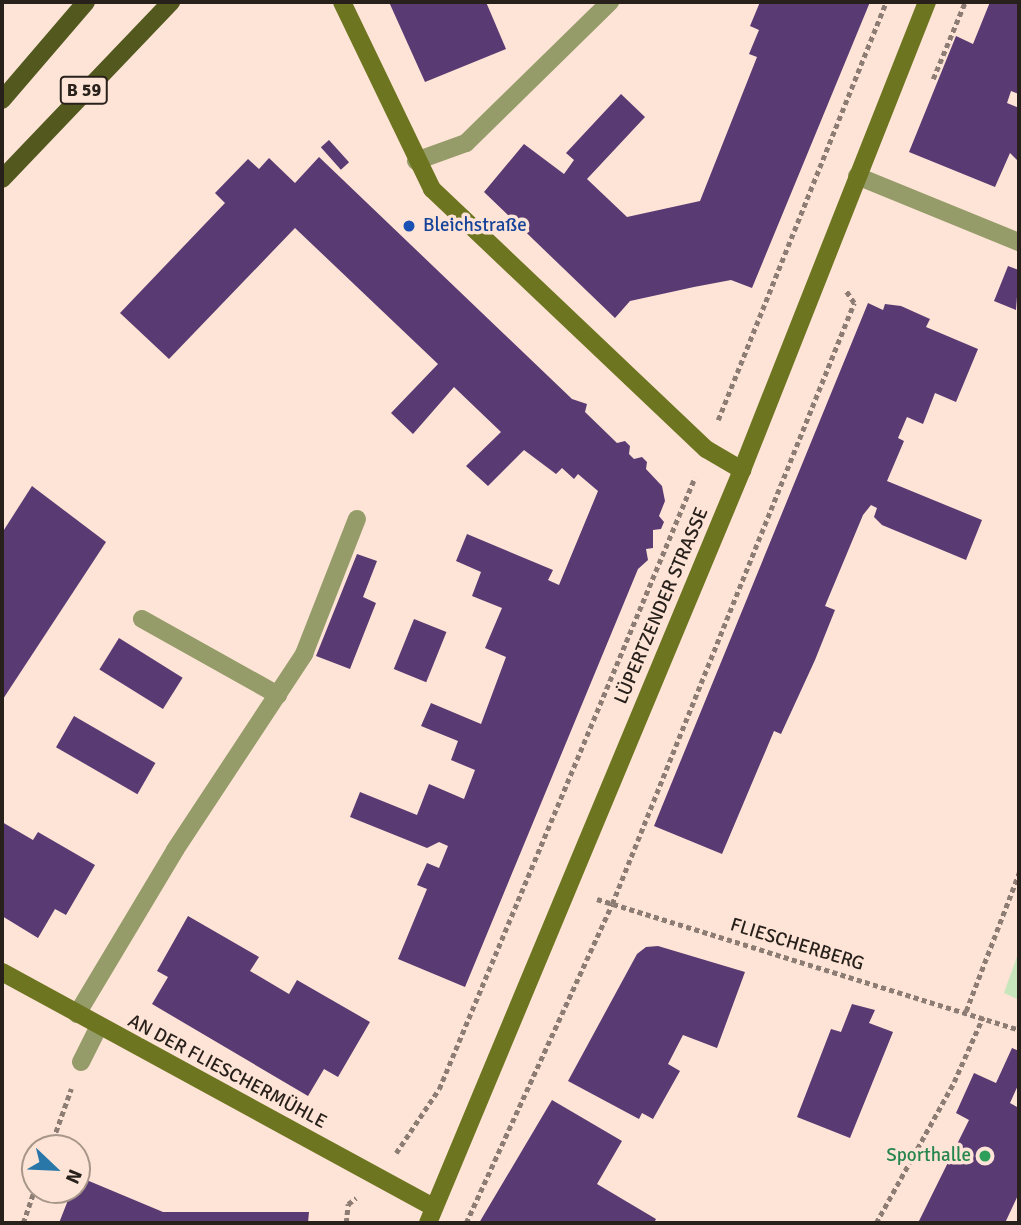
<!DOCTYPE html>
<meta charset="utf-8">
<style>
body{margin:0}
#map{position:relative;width:1021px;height:1225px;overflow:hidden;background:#fde4d6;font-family:Signika,sans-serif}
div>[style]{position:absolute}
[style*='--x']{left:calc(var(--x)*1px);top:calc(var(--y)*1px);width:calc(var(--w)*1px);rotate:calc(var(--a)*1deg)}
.green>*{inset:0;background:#c8e6bc}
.building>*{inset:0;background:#593a73;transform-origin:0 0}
.path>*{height:4.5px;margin-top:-2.25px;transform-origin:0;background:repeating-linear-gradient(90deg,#8c7c73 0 5px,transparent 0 8.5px)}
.lane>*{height:18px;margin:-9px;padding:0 9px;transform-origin:9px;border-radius:9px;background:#959c69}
.street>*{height:18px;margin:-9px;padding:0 9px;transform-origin:9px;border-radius:9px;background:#959c69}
.secondary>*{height:18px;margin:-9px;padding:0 9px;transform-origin:9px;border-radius:9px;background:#6e7520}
.primary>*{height:18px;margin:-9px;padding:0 9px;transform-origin:9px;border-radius:9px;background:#52581e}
.dots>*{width:19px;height:19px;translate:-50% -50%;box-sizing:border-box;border:4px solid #fde4d6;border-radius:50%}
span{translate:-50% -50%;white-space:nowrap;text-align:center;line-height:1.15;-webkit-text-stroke:7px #fde4d6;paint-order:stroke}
.shield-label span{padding:2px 5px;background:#fde4d6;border:2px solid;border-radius:5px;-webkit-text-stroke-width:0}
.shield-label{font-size:18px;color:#28201b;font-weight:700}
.transit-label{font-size:19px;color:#164399}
.left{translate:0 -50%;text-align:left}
.street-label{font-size:19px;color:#28201b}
.leisure-label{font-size:19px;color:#27864d}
.right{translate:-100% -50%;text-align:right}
.frame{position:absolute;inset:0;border:4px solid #28201b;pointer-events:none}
.north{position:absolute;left:21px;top:1134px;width:70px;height:70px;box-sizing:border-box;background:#fde4d6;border:2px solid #a8968b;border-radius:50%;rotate:113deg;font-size:19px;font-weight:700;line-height:28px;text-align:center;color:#28201b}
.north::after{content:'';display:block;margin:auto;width:24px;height:32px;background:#2977a9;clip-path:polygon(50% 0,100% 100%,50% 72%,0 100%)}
</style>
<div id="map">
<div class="green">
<i style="clip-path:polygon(1019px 951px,1019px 1000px,1004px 993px)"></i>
</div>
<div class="building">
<i style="clip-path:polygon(389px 2px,486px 2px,506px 49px,425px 82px)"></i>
<i style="clip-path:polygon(760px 2px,870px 2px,752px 288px,731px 280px,694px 287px,630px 301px,615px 318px,484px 192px,524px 144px,564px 174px,574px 160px,566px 153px,621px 94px,645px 117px,587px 179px,627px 217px,700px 201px,757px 57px,749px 54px,759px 30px,750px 26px)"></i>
<i style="clip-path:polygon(990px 2px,1019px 2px,1019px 94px,1011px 91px,1007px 103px,1019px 108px,1019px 162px,1010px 153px,995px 187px,909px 152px,956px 36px,973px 44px)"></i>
<i style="left:329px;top:140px;width:30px;height:11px;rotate:48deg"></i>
<i style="clip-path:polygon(319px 157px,572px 399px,587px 404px,585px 412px,617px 443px,625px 441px,630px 446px,629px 454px,634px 459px,642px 457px,647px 462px,646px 469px,662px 486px,665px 501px,659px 516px,664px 522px,661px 529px,653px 530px,653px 548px,646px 549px,648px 560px,638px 569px,465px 987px,398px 959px,427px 889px,417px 885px,427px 863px,439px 868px,448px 846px,439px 842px,427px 848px,350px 817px,360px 792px,417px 815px,429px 784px,464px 799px,475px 770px,451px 760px,458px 741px,421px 726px,431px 703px,481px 724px,506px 657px,485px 648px,502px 608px,472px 596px,481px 572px,456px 561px,467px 534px,553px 570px,548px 580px,559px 585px,598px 491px,578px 474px,574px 479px,562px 468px,556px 474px,524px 450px,488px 486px,466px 466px,501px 432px,454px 387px,413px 434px,391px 413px,438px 364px,295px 228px,169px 359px,120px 313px,225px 203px,215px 193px,248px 159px,259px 169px,269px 158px,295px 183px)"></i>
<i style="clip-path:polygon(1008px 266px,1019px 270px,1016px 310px,994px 301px)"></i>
<i style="clip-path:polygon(868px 303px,883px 310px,885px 304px,901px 306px,930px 319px,926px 327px,978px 349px,956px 402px,935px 393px,923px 424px,907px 417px,898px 438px,904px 441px,887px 481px,982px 520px,966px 560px,882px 525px,874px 517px,877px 508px,871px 505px,863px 515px,825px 606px,835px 610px,815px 660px,781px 734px,774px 731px,722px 854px,654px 826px)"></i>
<i style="clip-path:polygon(32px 486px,106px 542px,3px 699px,2px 533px)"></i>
<i style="clip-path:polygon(357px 554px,377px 561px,363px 597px,376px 603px,350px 669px,316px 656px)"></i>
<i style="left:414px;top:619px;width:35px;height:54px;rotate:22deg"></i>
<i style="left:119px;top:638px;width:75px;height:37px;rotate:32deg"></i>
<i style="left:74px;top:716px;width:94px;height:36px;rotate:30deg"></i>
<i style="clip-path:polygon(2px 822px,33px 840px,38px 832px,95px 865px,66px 915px,55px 909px,38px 938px,2px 916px)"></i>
<i style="clip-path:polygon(188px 916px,259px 957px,250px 971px,289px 994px,297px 980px,370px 1022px,338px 1077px,324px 1069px,308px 1096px,152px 1004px,168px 977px,157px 971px)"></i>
<i style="clip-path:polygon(658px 946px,745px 972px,717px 1048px,683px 1035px,668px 1064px,680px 1071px,653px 1119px,642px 1113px,639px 1119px,568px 1081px,637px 954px,646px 947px)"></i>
<i style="clip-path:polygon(852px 1004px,875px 1010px,869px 1023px,893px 1032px,850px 1138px,797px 1117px,831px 1029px,841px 1032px)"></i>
<i style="clip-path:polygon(1012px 1048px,1019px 1051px,1019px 1083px,1010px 1103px,1019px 1108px,1019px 1193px,1005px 1223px,918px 1223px,969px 1120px,956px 1113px,974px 1073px,996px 1083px)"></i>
<i style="clip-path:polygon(552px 1100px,622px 1141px,597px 1184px,656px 1219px,654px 1223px,479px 1223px)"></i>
<i style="clip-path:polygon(77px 1176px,163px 1212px,309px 1212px,308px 1223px,59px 1223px,72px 1190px,77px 1190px)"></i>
</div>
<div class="path">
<i style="--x:933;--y:79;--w:83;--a:-67.4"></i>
<i style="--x:718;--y:420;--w:450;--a:-68.1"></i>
<i style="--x:597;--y:899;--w:442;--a:17.2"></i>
<i style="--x:966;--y:1011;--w:148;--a:-69"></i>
<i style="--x:50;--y:1148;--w:63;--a:-70.4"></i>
<i style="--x:396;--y:1153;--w:77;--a:-56.1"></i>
<i style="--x:439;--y:1089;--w:663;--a:-67.3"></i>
<i style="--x:23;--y:1223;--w:36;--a:-71"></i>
<i style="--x:346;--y:1223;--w:19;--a:-84"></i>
<i style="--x:348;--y:1204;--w:10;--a:-37"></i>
<i style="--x:466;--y:1223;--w:351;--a:-65.4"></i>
<i style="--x:612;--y:904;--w:648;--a:-68.07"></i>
<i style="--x:854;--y:303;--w:14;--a:-124"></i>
<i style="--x:876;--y:1223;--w:161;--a:-61"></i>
<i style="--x:954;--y:1082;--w:71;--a:-66"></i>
</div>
<div class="lane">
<i style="--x:416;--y:161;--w:53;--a:-19.8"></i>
<i style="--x:466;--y:143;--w:202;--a:-44.4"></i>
<i style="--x:142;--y:619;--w:156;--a:29.2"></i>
<i style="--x:77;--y:1014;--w:191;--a:-59.1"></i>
<i style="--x:175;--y:850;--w:235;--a:-56.6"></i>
<i style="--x:304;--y:654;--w:145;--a:-68.6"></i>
</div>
<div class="street">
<i style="--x:857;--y:176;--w:175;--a:22.2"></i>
<i style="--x:81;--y:1062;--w:40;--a:-63.4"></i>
</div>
<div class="secondary">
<i style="--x:342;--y:2;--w:208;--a:64.3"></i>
<i style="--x:432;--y:189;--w:378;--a:43.5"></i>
<i style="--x:706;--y:449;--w:42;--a:30.3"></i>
<i style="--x:2;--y:972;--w:492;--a:28.6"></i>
<i style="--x:428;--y:1223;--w:816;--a:-67.36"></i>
<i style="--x:742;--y:470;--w:503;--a:-68.43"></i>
</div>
<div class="primary">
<i style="--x:2;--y:100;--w:129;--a:-49.4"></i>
<i style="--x:2;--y:179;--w:245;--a:-46.3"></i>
</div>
<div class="dots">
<i style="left:409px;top:226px;background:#1a4fb4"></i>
<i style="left:985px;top:1156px;background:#2e9e5b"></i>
</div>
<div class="shield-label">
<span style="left:84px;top:90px">B 59</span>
</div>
<div class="transit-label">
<span class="left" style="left:423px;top:226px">Bleichstraße</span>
</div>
<div class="street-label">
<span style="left:662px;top:606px;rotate:-67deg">LÜPERTZENDER STRASSE</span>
<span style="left:797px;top:945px;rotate:17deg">FLIESCHERBERG</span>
<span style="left:227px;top:1072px;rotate:28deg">AN DER FLIESCHERMÜHLE</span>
</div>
<div class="leisure-label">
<span class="right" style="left:971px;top:1156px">Sporthalle</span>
</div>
<div class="frame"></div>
<div class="north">N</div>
</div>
